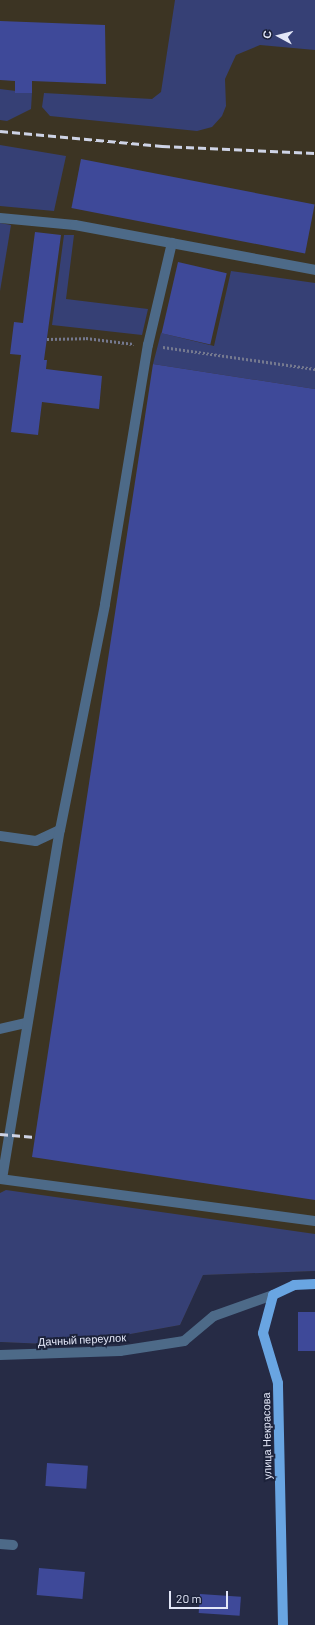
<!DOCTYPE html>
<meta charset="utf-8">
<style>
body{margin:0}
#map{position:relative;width:315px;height:1625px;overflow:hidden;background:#262b45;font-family:Barlow,sans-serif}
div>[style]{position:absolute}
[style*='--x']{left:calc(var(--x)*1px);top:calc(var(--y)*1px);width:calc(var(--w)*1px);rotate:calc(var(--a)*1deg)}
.industrial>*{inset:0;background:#3c3423}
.green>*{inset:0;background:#364075}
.building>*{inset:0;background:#3e4999;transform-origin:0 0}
.path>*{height:2.5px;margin-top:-1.25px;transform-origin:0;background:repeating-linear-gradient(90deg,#75798f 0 2px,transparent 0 4px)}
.minor>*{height:10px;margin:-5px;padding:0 5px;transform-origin:5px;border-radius:5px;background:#4d6a88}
.major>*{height:10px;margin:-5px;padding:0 5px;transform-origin:5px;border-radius:5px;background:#69a5e2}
.rail>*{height:3px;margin-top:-1.5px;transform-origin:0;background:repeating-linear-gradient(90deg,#ced3e5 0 8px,transparent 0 12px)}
span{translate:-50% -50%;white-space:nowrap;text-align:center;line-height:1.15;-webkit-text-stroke:4px #1c223a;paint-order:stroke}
.street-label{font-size:11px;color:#e3e7f8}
.north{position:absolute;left:259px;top:16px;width:40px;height:40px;-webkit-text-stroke:3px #1c223a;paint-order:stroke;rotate:277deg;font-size:11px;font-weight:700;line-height:16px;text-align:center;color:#e3e7f8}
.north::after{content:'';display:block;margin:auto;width:14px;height:18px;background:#e3e7f8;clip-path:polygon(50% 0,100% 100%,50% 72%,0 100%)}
.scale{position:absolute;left:169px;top:1591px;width:59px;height:18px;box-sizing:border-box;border:2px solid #e3e7f8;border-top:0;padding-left:5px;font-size:12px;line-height:14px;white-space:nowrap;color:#e3e7f8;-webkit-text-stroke:3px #1c223a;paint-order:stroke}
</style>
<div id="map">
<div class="industrial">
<i style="clip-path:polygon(0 0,315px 0,315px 1271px,203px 1275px,180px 1325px,70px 1345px,0 1342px)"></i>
</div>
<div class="green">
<i style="clip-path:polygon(175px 0,315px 0,315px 50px,260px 45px,236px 55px,225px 79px,226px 106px,222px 116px,212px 127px,197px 131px,50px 116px,42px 107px,44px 93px,152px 99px,161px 92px)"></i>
<i style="clip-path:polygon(0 89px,32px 93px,31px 109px,7px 121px,0 120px)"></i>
<i style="clip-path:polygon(0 145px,66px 156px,54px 211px,0 206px)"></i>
<i style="clip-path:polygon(0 223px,11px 225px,0 291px)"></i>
<i style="clip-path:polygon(64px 235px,74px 235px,66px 299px,148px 309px,142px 335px,52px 325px)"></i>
<i style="clip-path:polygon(231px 271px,315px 283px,315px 389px,153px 364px,161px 333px,214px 346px)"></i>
<i style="clip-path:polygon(6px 1190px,315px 1234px,315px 1271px,203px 1275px,180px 1325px,70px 1345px,0 1342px,0 1193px)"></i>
</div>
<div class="building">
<i style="clip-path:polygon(0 21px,105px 25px,106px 84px,32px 81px,32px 93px,15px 93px,15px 81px,0 80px)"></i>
<i style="left:81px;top:159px;width:238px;height:50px;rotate:11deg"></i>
<i style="clip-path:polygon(35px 232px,61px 235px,44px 360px,47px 360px,46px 369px,102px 376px,99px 409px,42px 402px,38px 435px,11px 432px,21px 355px,10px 354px,14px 322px,23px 323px)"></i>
<i style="left:178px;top:262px;width:50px;height:73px;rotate:13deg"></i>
<i style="clip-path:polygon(153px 364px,315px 389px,315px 1200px,32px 1157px)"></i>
<i style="left:298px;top:1312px;width:17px;height:39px"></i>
<i style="left:47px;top:1463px;width:41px;height:23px;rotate:4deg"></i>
<i style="left:39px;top:1568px;width:46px;height:27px;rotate:5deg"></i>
<i style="left:200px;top:1594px;width:41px;height:19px;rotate:4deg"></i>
</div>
<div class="path">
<i style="--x:47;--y:339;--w:39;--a:-1"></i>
<i style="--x:86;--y:338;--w:48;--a:7.1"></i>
<i style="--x:163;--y:347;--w:154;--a:8.2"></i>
</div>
<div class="minor">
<i style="--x:0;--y:218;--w:75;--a:5.3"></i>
<i style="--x:75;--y:225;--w:244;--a:10.6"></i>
<i style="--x:0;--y:836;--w:36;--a:8"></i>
<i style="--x:36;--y:841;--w:26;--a:-25"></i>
<i style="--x:60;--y:830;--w:230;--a:-78.7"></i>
<i style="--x:105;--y:604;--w:263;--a:-80.6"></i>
<i style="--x:148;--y:345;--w:105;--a:-76.8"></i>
<i style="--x:0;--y:1029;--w:28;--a:-13"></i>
<i style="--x:0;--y:1179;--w:318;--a:7.6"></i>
<i style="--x:2;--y:1179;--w:354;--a:-80.6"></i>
<i style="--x:0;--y:1355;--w:120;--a:-1.9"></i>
<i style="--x:120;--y:1351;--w:65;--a:-8.9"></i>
<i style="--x:184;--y:1341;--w:39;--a:-40"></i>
<i style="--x:214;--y:1316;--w:63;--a:-19.6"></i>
<i style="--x:0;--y:1544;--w:13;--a:4"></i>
</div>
<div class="major">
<i style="--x:283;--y:1625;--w:242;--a:-91.2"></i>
<i style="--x:278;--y:1383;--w:52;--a:-106.7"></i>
<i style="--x:263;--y:1333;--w:39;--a:-75"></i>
<i style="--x:273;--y:1295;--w:23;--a:-25"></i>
<i style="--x:294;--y:1285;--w:21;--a:-3"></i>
</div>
<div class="rail">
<i style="--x:0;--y:131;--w:163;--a:5.3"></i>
<i style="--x:162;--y:146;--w:153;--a:2.6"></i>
<i style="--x:0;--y:1134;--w:35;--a:5"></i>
</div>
<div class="street-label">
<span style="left:82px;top:1340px;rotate:-3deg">Дачный переулок</span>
<span style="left:267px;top:1436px;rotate:-91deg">улица Некрасова</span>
</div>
<div class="north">С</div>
<div class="scale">20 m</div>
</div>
